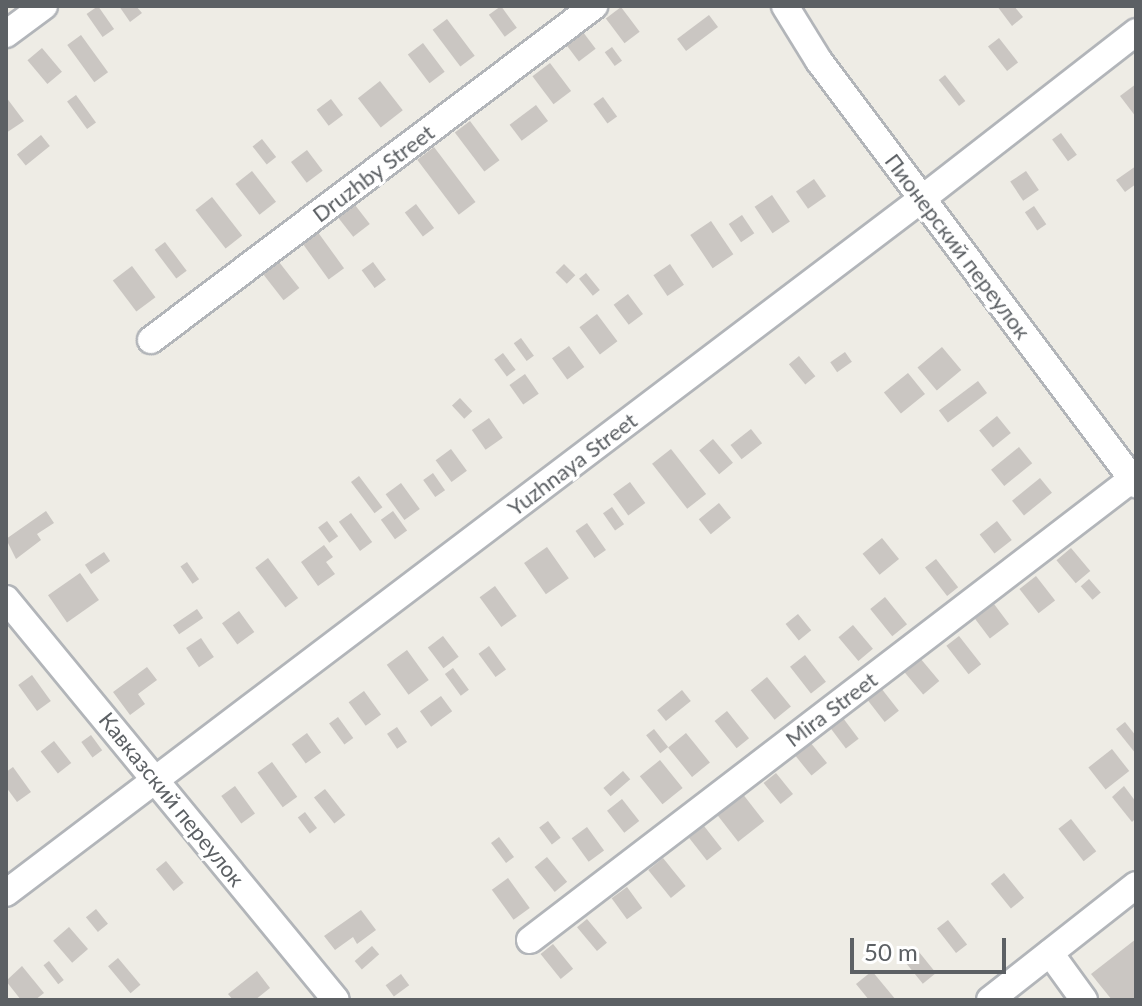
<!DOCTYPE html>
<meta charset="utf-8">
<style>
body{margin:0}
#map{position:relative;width:1142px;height:1006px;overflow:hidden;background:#eeece5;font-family:Lato,sans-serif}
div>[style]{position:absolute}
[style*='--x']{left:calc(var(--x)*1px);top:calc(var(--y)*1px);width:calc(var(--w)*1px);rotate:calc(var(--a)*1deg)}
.building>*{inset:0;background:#cac6c2;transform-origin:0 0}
.roads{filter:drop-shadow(2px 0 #b2b5b9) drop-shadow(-2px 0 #b2b5b9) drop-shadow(0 2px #b2b5b9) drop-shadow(0 -2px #b2b5b9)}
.minor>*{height:26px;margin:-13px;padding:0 13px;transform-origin:13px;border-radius:13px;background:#fff}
span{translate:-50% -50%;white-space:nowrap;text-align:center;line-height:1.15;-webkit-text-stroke:6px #fff;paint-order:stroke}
.street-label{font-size:22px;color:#5c6064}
.frame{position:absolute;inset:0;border:8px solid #5c6064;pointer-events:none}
.scale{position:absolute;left:850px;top:938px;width:156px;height:36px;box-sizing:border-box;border:4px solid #5c6064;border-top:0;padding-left:10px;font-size:24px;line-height:28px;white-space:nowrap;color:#5c6064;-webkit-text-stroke:6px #fff;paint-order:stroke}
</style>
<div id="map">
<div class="building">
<i style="left:98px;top:6px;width:28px;height:14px;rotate:55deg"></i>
<i style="clip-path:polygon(119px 6px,136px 6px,142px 13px,130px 22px)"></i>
<i style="left:501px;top:6px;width:27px;height:15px;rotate:54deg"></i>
<i style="clip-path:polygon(997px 6px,1014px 6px,1023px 17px,1012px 26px)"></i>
<i style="left:621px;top:7px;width:31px;height:19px;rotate:53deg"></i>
<i style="left:709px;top:15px;width:15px;height:40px;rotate:53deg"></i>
<i style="left:447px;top:19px;width:46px;height:18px;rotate:53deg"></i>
<i style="left:583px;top:32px;width:21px;height:21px;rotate:53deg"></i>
<i style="left:81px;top:35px;width:46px;height:17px;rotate:54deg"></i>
<i style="left:999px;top:38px;width:31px;height:14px;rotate:52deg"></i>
<i style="left:423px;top:43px;width:36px;height:19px;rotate:53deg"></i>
<i style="left:612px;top:47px;width:17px;height:9px;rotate:54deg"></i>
<i style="left:42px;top:48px;width:31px;height:19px;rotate:50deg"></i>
<i style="left:550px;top:63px;width:35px;height:22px;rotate:53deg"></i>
<i style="left:945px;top:75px;width:33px;height:8px;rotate:52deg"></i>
<i style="left:380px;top:81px;width:37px;height:28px;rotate:52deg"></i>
<i style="clip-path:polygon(1136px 84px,1136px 117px,1120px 96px)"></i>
<i style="left:76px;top:95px;width:34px;height:11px;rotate:54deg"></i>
<i style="clip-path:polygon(6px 97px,24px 121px,6px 133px)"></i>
<i style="left:603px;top:97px;width:24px;height:12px;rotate:54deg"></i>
<i style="left:331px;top:99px;width:20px;height:18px;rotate:53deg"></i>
<i style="left:536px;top:105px;width:20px;height:33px;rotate:53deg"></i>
<i style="left:470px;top:121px;width:49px;height:19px;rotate:53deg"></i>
<i style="left:1061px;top:133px;width:27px;height:11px;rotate:54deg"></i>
<i style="left:41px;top:135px;width:14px;height:31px;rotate:51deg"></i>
<i style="left:262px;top:139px;width:23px;height:12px;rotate:52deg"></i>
<i style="left:434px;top:147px;width:69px;height:21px;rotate:53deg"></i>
<i style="left:307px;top:150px;width:26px;height:20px;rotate:53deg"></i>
<i style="clip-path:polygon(1136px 166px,1136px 184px,1125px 192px,1116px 180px)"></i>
<i style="left:252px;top:171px;width:39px;height:21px;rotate:52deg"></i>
<i style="left:1026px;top:171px;width:23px;height:19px;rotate:56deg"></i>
<i style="left:814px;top:179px;width:21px;height:22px;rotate:55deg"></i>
<i style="left:772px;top:195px;width:32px;height:21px;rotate:56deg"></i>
<i style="left:212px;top:197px;width:49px;height:21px;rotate:52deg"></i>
<i style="left:416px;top:204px;width:30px;height:14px;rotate:53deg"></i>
<i style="left:355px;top:205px;width:24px;height:21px;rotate:52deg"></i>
<i style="left:1034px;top:206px;width:22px;height:11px;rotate:56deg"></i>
<i style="left:742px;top:215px;width:22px;height:16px;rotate:56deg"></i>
<i style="left:711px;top:221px;width:40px;height:25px;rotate:56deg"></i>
<i style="left:317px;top:231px;width:46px;height:19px;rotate:54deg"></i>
<i style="left:165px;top:242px;width:36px;height:13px;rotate:53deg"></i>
<i style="left:279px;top:262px;width:33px;height:20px;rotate:52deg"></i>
<i style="left:373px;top:262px;width:22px;height:14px;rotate:54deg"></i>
<i style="left:564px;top:264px;width:16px;height:12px;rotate:45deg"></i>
<i style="left:670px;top:264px;width:25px;height:20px;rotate:56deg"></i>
<i style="left:132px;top:266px;width:39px;height:24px;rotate:53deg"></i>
<i style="left:586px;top:273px;width:22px;height:9px;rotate:51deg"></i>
<i style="left:628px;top:294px;width:25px;height:18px;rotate:53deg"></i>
<i style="left:597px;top:314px;width:34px;height:22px;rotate:53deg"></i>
<i style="left:521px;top:338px;width:22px;height:9px;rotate:54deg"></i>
<i style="left:569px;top:346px;width:26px;height:21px;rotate:54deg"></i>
<i style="left:942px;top:347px;width:30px;height:32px;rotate:50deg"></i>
<i style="left:845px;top:352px;width:12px;height:18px;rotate:55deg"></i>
<i style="left:503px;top:353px;width:21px;height:11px;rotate:53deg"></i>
<i style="left:799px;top:356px;width:26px;height:13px;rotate:51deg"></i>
<i style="left:908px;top:373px;width:27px;height:31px;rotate:51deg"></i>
<i style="left:525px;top:374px;width:24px;height:19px;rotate:55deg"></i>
<i style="left:978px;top:381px;width:15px;height:49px;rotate:53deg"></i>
<i style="left:460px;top:398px;width:18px;height:11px;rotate:47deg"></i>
<i style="left:997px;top:416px;width:22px;height:23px;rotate:51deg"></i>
<i style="left:489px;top:418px;width:24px;height:21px;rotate:55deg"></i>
<i style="left:751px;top:429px;width:18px;height:26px;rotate:52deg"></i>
<i style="left:713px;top:439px;width:31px;height:18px;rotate:50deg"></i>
<i style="left:1019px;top:447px;width:21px;height:36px;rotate:51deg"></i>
<i style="left:451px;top:449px;width:27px;height:19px;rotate:54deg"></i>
<i style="left:671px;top:449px;width:57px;height:24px;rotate:52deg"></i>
<i style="left:433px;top:473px;width:21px;height:12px;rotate:55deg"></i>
<i style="left:359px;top:476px;width:39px;height:10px;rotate:53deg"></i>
<i style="left:1040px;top:478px;width:19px;height:36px;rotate:51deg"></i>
<i style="left:630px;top:482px;width:26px;height:21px;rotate:54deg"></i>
<i style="left:401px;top:483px;width:32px;height:19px;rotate:54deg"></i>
<i style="left:719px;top:503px;width:19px;height:26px;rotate:51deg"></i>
<i style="left:612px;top:507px;width:21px;height:11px;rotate:55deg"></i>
<i style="clip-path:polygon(46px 511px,54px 523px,37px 534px,41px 540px,16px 559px,6px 539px)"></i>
<i style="left:393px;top:511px;width:24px;height:15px;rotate:54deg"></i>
<i style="left:351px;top:513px;width:36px;height:15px;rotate:54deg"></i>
<i style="left:327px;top:521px;width:19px;height:11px;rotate:54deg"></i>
<i style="left:997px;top:521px;width:24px;height:22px;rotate:52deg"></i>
<i style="left:587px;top:523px;width:33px;height:14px;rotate:55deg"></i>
<i style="left:882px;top:538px;width:27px;height:25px;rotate:51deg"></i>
<i style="clip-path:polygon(324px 545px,333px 557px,326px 562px,335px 574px,318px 586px,301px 562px)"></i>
<i style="left:547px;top:547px;width:38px;height:28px;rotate:55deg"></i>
<i style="left:1071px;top:548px;width:30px;height:19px;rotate:50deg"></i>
<i style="left:104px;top:552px;width:11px;height:23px;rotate:56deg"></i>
<i style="left:268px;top:558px;width:50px;height:16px;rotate:53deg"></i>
<i style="left:936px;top:559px;width:36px;height:14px;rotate:52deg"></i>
<i style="left:187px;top:562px;width:21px;height:8px;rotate:55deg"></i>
<i style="left:80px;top:573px;width:33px;height:39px;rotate:55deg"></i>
<i style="left:1036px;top:576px;width:31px;height:21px;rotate:52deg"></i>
<i style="left:1089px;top:579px;width:18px;height:11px;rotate:49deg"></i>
<i style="left:495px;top:586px;width:37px;height:19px;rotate:54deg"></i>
<i style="left:885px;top:597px;width:35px;height:19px;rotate:51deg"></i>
<i style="left:994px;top:604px;width:25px;height:24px;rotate:53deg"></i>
<i style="left:197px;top:609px;width:11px;height:29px;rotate:56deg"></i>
<i style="left:239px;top:611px;width:26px;height:21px;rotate:54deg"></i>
<i style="left:798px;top:614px;width:21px;height:16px;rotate:51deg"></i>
<i style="left:853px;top:625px;width:31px;height:19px;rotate:50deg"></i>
<i style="left:443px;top:636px;width:26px;height:19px;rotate:53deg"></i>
<i style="left:959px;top:636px;width:36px;height:16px;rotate:52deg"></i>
<i style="left:201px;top:638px;width:23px;height:18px;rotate:56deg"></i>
<i style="left:489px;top:646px;width:29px;height:13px;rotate:54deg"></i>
<i style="left:407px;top:650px;width:37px;height:25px;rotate:54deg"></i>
<i style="left:805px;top:655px;width:34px;height:19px;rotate:52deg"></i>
<i style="left:920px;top:658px;width:30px;height:21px;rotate:50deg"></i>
<i style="clip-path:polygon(147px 667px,157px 680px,138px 694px,145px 704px,130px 715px,113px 692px)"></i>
<i style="left:453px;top:668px;width:27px;height:10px;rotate:54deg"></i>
<i style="left:32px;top:675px;width:32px;height:17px;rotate:54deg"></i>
<i style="left:767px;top:677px;width:38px;height:21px;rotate:51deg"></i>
<i style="left:881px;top:688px;width:29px;height:18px;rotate:52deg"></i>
<i style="left:682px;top:690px;width:14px;height:32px;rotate:51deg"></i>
<i style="left:364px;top:691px;width:29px;height:19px;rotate:54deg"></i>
<i style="left:441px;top:696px;width:19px;height:26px;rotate:54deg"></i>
<i style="left:727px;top:711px;width:35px;height:16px;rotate:51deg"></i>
<i style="left:338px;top:717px;width:26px;height:11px;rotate:54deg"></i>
<i style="left:843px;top:718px;width:26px;height:16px;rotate:53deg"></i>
<i style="clip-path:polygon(1125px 722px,1136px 736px,1136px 754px,1116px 729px)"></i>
<i style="left:397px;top:727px;width:18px;height:12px;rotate:56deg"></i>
<i style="left:654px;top:729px;width:23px;height:10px;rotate:52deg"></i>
<i style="left:307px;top:733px;width:24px;height:19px;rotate:54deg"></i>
<i style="left:686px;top:733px;width:38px;height:23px;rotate:51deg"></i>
<i style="left:91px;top:735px;width:19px;height:12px;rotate:54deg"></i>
<i style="left:54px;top:741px;width:28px;height:17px;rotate:52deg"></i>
<i style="left:810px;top:742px;width:27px;height:20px;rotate:51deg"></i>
<i style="left:1112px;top:749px;width:28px;height:30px;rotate:52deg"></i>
<i style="left:660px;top:760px;width:36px;height:26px;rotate:51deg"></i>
<i style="left:272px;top:762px;width:43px;height:18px;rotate:54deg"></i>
<i style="clip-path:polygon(13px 767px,31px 792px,17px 802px,6px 787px,6px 772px)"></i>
<i style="left:623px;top:771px;width:11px;height:26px;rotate:49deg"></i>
<i style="left:776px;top:773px;width:27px;height:16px;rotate:51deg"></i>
<i style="left:235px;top:786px;width:34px;height:17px;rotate:54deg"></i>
<i style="clip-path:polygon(1124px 786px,1136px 802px,1136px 818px,1132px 822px,1112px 797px)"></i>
<i style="left:325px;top:789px;width:33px;height:14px;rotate:52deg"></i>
<i style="left:742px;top:793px;width:36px;height:33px;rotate:52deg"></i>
<i style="left:622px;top:799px;width:28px;height:19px;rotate:52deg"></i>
<i style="left:305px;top:812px;width:20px;height:9px;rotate:53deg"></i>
<i style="left:1071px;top:819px;width:41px;height:16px;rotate:52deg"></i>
<i style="left:548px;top:821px;width:21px;height:11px;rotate:53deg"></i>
<i style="left:704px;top:826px;width:29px;height:19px;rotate:52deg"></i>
<i style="left:587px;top:827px;width:29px;height:19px;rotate:54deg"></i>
<i style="left:499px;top:837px;width:25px;height:10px;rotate:53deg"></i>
<i style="left:547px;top:857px;width:32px;height:16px;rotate:51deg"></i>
<i style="left:663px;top:858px;width:36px;height:19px;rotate:51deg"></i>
<i style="left:166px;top:861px;width:28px;height:13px;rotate:51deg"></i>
<i style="left:1004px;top:873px;width:32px;height:17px;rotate:51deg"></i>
<i style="left:508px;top:878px;width:37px;height:20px;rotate:54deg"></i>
<i style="left:627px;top:887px;width:26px;height:19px;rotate:54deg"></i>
<i style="left:96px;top:909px;width:19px;height:13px;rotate:51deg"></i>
<i style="clip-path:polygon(361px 910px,376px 930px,357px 944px,353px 937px,335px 950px,324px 936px)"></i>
<i style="left:587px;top:919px;width:31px;height:13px;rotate:50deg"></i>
<i style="left:948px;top:920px;width:31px;height:14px;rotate:52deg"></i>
<i style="left:69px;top:927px;width:29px;height:21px;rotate:49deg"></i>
<i style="clip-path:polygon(1136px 939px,1136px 1000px,1112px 1000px,1091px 974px)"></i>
<i style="left:553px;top:944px;width:32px;height:16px;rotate:51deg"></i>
<i style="left:372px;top:946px;width:11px;height:23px;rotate:49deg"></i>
<i style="left:919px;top:952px;width:27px;height:17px;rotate:51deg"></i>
<i style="left:118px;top:958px;width:35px;height:13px;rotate:50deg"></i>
<i style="left:49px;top:961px;width:24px;height:7px;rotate:52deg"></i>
<i style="clip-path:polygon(22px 966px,44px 993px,35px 1000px,21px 1000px,6px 981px)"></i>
<i style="clip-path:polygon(257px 971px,270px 988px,255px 1000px,233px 1000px,228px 994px)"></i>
<i style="clip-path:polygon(872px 971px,896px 1000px,869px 1000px,856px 984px)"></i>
<i style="left:401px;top:974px;width:14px;height:19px;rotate:54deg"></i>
</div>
<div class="roads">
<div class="minor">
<i style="--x:785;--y:6;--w:65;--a:58.3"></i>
<i style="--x:819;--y:61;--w:529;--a:53.15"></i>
<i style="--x:6;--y:34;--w:47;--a:-36.4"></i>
<i style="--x:151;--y:340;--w:555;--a:-37.01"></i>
<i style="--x:6;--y:599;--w:519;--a:50.55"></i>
<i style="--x:6;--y:893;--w:1151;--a:-37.16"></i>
<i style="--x:923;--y:198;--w:270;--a:-37.9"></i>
<i style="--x:530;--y:940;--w:758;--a:-37.44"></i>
<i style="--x:1050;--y:953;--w:58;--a:54.1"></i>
<i style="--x:990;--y:1000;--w:186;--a:-38.2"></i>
</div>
</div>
<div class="street-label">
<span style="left:373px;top:173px;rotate:-37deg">Druzhby Street</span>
<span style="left:958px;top:246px;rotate:53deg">Пионерский переулок</span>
<span style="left:572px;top:464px;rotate:-37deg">Yuzhnaya Street</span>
<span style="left:831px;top:709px;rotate:-37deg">Mira Street</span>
<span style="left:172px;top:799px;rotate:51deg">Кавказский переулок</span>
</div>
<div class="frame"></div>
<div class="scale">50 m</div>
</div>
